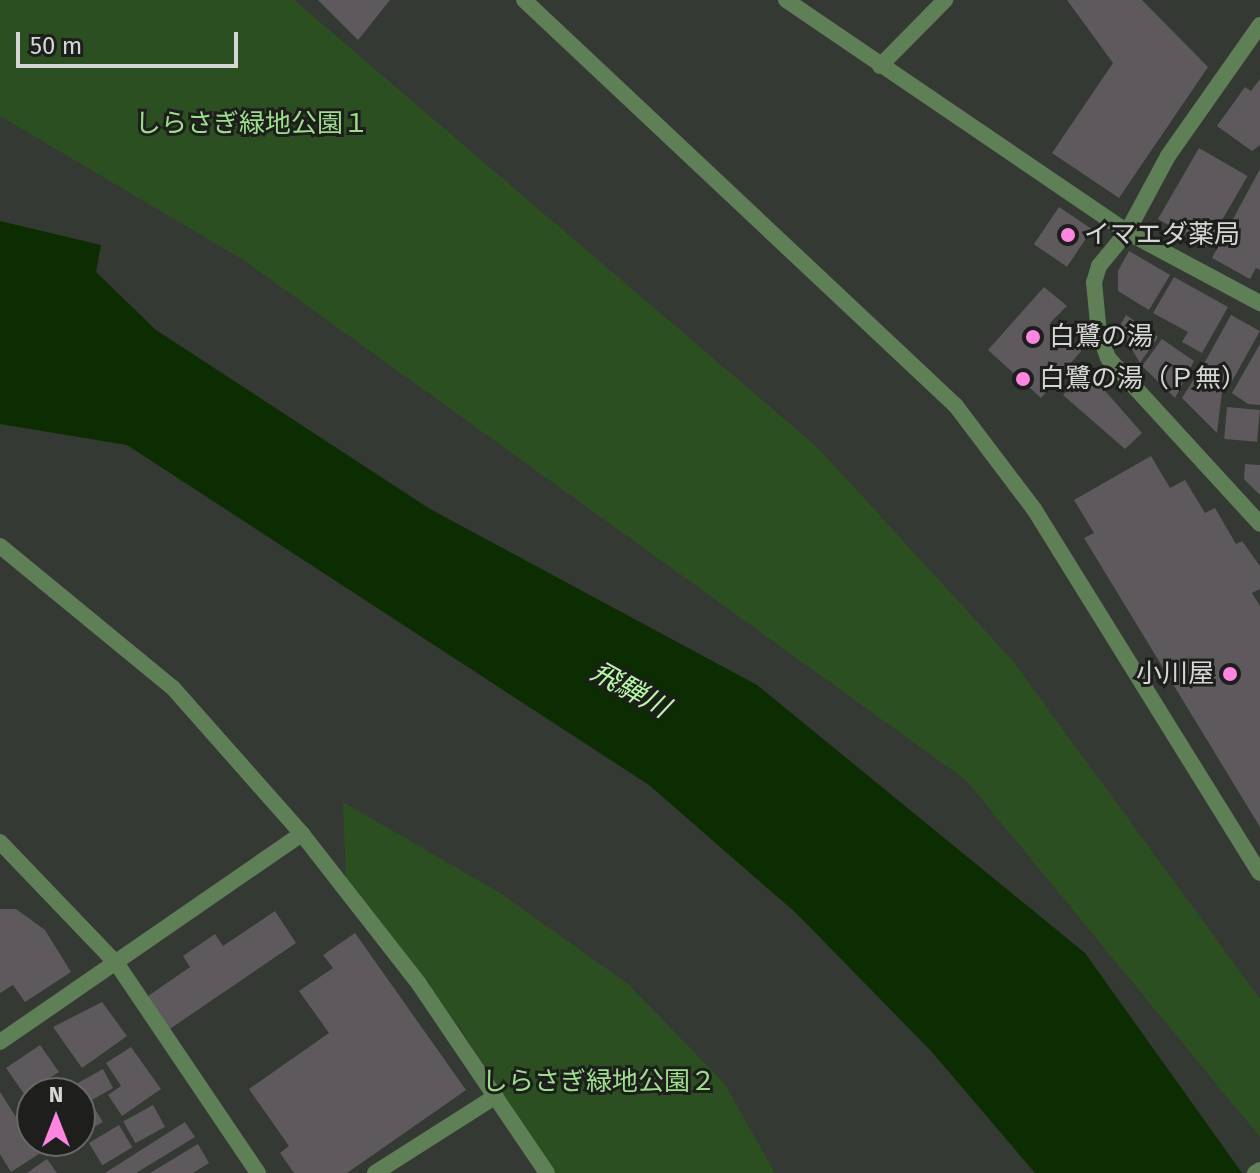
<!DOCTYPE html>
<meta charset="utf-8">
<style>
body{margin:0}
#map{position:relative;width:1260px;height:1173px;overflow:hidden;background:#353934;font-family:"Fira Sans","Noto Sans JP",sans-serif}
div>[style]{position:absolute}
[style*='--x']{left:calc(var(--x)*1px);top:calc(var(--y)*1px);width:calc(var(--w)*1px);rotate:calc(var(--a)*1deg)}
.green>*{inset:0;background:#2c4f22}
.water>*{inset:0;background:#0b2d01}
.building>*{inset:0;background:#5e595c;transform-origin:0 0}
.minor>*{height:16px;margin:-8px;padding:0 8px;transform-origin:8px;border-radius:8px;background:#5f8057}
.tertiary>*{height:16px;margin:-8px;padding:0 8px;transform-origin:8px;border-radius:8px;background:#5f8057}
.dots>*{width:22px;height:22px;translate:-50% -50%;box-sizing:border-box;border:4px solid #1e1f1d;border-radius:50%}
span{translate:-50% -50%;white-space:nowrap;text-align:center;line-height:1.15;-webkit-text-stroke:6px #1e1f1d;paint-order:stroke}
.park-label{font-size:26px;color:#9cde8b}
.poi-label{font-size:26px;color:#d4d7d4}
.left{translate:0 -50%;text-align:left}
.right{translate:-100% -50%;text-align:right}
.water-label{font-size:28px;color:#b6f9a4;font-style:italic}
.north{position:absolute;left:16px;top:1077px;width:80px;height:80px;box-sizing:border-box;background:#1e1f1d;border:2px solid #676966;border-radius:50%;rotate:0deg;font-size:22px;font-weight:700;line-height:32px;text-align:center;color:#d4d7d4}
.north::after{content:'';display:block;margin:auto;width:28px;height:36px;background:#fe85e0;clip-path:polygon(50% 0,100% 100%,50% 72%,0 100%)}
.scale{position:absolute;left:16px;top:32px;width:222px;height:36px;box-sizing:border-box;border:4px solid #d4d7d4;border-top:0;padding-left:10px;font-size:24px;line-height:28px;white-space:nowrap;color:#d4d7d4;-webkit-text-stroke:6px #1e1f1d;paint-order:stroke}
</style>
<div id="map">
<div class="green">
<i style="clip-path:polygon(0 0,294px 0,818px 448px,1012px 660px,1260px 999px,1260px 1137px,966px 780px,245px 261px,0 116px)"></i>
<i style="clip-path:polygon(343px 802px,500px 893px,628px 984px,724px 1083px,775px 1173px,552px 1173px,459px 1026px,346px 880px)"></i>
</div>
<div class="water">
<i style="clip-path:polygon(0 221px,101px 245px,96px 272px,156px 330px,430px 509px,757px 685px,1085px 953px,1242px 1173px,1035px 1173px,931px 1051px,796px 913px,649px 785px,127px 445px,0 424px)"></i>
</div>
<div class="building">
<i style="clip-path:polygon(318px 0,390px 0,358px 40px)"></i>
<i style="clip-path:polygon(1067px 0,1142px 0,1208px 67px,1119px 198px,1052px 153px,1113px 63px)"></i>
<i style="clip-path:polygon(1260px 79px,1260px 145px,1252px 151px,1217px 126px,1245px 87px,1251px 91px)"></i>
<i style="left:1199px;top:148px;width:56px;height:82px;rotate:30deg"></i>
<i style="clip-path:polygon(1260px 169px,1260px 270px,1256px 268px,1250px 279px,1212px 258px)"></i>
<i style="left:1059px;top:207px;width:40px;height:45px;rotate:34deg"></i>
<i style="clip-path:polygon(1129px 251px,1170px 275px,1149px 310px,1118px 291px,1118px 271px)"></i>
<i style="clip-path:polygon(1174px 277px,1228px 307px,1202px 353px,1182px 342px,1188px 332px,1153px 313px)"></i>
<i style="clip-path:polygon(1044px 287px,1067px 306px,1050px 323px,1082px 350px,1041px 398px,988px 350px)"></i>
<i style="clip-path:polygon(1126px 315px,1158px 337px,1140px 363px,1119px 327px)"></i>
<i style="left:1231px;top:315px;width:33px;height:66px;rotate:29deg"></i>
<i style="clip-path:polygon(1162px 339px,1194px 361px,1175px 398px,1142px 366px)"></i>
<i style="clip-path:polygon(1260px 344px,1260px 405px,1248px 404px,1232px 393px)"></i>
<i style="clip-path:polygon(1086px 369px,1142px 433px,1125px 449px,1063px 395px)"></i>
<i style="clip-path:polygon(1196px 376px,1222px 392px,1217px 433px,1182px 398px)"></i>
<i style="left:1227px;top:407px;width:33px;height:32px;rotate:5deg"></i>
<i style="clip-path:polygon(1151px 456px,1170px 488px,1185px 480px,1205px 513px,1215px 508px,1236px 544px,1242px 541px,1260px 566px,1260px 589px,1252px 593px,1260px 606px,1260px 827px,1084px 538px,1094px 533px,1074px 500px)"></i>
<i style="clip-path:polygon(1245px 464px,1260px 465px,1260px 495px,1244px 479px)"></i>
<i style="clip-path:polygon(0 909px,16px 909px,45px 930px,71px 972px,25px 1002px,13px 985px,0 993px)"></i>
<i style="clip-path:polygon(275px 911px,296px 943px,161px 1035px,138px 1003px,190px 967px,183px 956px,215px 934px,223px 946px)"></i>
<i style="clip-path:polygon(355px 933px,466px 1090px,347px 1173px,294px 1173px,280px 1153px,289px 1146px,249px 1089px,329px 1033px,299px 991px,333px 968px,323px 955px)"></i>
<i style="clip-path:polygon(102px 1002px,127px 1036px,82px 1068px,53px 1027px)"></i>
<i style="clip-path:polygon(40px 1045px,59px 1072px,45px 1081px,49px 1087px,32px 1093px,29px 1101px,6px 1068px)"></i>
<i style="clip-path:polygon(131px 1047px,161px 1089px,122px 1116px,108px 1095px,121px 1086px,106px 1063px)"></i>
<i style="clip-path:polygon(103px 1069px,113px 1088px,90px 1101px,103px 1122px,80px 1135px,80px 1093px,60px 1093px)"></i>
<i style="clip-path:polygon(0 1092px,21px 1125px,26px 1121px,32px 1130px,32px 1141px,39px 1141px,45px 1150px,11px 1172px,0 1154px)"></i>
<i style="left:153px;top:1105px;width:25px;height:34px;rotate:61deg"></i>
<i style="clip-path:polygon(185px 1122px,195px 1137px,136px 1173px,105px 1173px)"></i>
<i style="left:119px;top:1125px;width:26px;height:35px;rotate:59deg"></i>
<i style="clip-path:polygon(198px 1144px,209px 1163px,193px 1173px,150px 1173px)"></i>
<i style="clip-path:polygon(47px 1159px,57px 1173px,27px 1173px)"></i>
</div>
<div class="minor">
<i style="--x:1260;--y:25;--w:160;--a:125.1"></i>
<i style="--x:1168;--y:156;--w:86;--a:118.3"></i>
<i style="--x:1127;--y:232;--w:151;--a:28.1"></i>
<i style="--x:880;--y:66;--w:93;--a:-45.4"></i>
<i style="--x:0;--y:546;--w:224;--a:39.4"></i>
<i style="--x:173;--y:688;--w:195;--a:48.5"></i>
<i style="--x:302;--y:834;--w:190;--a:52"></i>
<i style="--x:419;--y:984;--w:228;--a:55.9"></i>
<i style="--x:0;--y:1042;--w:367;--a:-34.6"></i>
<i style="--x:375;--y:1173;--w:143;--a:-32.5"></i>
</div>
<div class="tertiary">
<i style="--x:524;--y:0;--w:593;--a:43.22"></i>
<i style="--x:956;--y:406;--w:129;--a:52.9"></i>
<i style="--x:1034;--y:509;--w:428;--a:58.2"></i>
<i style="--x:786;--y:0;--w:412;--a:34.2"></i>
<i style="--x:1127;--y:232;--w:44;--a:129.5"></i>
<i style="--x:1099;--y:266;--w:17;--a:107"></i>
<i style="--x:1094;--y:282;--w:52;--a:84.5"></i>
<i style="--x:1099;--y:334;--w:26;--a:69"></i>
<i style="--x:1108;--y:358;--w:225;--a:47.5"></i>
<i style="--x:0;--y:842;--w:169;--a:46.2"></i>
<i style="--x:117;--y:964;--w:252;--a:56"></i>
<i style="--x:1255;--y:1173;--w:6;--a:-31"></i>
</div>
<div class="dots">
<i style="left:1068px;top:235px;background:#fe85e0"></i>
<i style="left:1033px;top:337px;background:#fe85e0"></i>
<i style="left:1023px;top:379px;background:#fe85e0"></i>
<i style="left:1230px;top:674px;background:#fe85e0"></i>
</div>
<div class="park-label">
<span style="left:252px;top:124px">しらさぎ緑地公園１</span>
<span style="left:599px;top:1082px">しらさぎ緑地公園２</span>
</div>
<div class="poi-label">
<span class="left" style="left:1084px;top:235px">イマエダ薬局</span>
<span class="left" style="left:1049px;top:337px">白鷺の湯</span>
<span class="left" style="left:1039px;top:379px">白鷺の湯（Ｐ無）</span>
<span class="right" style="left:1214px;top:674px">小川屋</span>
</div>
<div class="water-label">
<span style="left:630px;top:690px;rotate:29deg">飛騨川</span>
</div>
<div class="north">N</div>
<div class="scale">50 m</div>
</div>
